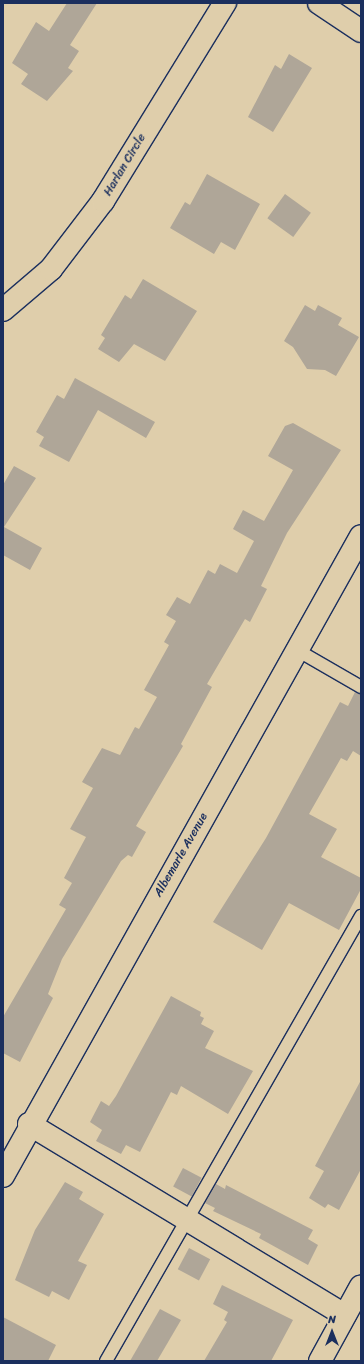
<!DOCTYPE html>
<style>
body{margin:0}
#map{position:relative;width:364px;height:1364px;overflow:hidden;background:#dfceab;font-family:Sriracha,sans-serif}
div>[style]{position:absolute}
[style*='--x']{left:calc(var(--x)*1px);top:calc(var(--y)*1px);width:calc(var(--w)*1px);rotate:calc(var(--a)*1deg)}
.building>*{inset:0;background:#afa698;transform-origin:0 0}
.roads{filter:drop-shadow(1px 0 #1b2f5e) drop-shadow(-1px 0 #1b2f5e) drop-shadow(0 1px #1b2f5e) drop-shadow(0 -1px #1b2f5e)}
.service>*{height:12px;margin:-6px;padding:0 6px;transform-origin:6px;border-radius:6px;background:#dfceab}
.minor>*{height:22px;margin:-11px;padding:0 11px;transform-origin:11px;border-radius:11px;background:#dfceab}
.primary>*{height:22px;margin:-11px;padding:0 11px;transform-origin:11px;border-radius:11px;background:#dfceab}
span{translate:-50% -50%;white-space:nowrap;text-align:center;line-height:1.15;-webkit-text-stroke:3.5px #dfceab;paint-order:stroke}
.street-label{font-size:12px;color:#1b2f5e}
.frame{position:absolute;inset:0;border:4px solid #1b2f5e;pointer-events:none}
.north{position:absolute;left:312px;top:1312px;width:40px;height:40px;-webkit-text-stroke:3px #dfceab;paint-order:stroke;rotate:0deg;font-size:11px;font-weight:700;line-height:16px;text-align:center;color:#1b2f5e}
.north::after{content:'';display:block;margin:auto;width:14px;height:18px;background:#1b2f5e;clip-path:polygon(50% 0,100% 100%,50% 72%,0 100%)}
</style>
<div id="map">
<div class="building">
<i style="clip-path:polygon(67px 3px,97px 3px,70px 45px,79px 51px,68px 68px,73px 71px,47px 101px,21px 84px,28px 74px,12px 63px,36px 22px,49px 31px)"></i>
<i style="clip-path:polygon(289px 54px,312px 68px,273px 132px,248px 117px,275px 65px,281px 69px)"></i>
<i style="clip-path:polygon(207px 174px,260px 204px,235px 250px,221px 242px,214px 254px,170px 228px,185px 202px,190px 205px)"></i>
<i style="left:285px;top:194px;width:32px;height:30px;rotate:36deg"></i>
<i style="clip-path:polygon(143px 279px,197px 311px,165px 361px,134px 344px,119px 362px,98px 349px,105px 338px,101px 335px,125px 295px,131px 299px)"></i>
<i style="clip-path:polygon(305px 305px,315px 311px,318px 305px,342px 318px,338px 325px,359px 337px,336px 376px,325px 370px,307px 369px,293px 347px,284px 341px)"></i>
<i style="clip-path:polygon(75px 378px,155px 422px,146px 438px,98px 410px,69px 462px,39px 446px,44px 437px,36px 432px,57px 395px,64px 399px)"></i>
<i style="clip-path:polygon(293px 423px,341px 450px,287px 533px,261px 586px,267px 589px,250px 622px,245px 619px,207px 684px,212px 687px,181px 744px,183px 746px,136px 826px,146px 832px,132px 857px,128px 855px,121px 861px,62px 959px,48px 994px,53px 998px,20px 1062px,3px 1053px,3px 1017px,66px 909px,59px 905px,72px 883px,64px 878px,86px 837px,70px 829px,93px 788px,82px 782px,102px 748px,120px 755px,135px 727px,139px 729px,157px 697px,144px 690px,169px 645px,164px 642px,176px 621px,166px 615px,177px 597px,190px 604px,208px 570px,215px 574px,220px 564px,237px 573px,254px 541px,233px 529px,243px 510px,264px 521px,293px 470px,268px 456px,285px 426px)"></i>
<i style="clip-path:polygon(14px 466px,36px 478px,4px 527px,42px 548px,30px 570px,3px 555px,3px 485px)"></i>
<i style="clip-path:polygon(355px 692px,361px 694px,361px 756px,353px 751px,347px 761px,341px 758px,309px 814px,337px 829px,321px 857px,361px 878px,361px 889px,339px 930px,289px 903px,262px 950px,213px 922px,266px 838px,340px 702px,348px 706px)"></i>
<i style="clip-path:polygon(171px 996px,201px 1012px,200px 1016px,204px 1018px,201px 1024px,214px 1031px,205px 1048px,253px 1071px,228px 1114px,181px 1086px,177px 1095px,171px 1092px,140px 1152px,126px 1145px,121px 1154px,96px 1141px,102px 1130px,90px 1122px,101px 1101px,109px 1106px,116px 1096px)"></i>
<i style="clip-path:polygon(361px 1080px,361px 1169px,339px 1210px,328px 1204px,325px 1208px,309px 1198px,324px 1171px,315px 1166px)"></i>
<i style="left:183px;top:1168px;width:21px;height:21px;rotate:28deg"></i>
<i style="clip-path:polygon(65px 1182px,83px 1192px,79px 1199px,104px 1214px,78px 1261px,87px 1265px,69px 1300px,52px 1291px,49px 1297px,15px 1280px,35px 1230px)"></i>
<i style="clip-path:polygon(216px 1184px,225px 1189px,226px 1185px,313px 1230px,308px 1239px,318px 1245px,308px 1265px,259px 1238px,261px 1234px,213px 1211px,215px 1208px,205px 1203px)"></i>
<i style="left:189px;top:1248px;width:24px;height:24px;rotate:28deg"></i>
<i style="clip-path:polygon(222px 1285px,293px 1320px,271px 1361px,204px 1361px,227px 1322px,224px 1320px,228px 1312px,213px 1304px)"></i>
<i style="clip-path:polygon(160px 1309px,181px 1320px,157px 1361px,130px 1361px)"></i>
<i style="clip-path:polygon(3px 1317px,56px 1345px,48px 1361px,3px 1361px)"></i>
</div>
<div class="roads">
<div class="service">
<i style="--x:297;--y:650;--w:74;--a:30"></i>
<i style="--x:106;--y:1361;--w:513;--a:-60.19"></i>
</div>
<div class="minor">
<i style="--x:3;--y:310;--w:63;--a:-40.5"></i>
<i style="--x:51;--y:269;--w:86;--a:-52.6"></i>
<i style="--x:103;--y:201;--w:233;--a:-58.4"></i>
<i style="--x:29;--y:1124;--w:369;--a:31.2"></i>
<i style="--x:3;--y:1176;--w:733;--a:-60.78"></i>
<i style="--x:320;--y:1361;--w:85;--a:-61.3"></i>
</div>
<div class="primary">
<i style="--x:319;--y:3;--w:50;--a:33.7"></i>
</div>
</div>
<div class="street-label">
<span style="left:125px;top:165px;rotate:-59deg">Harlan Circle</span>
<span style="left:181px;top:855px;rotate:-60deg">Albemarle Avenue</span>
</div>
<div class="frame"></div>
<div class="north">N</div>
</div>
